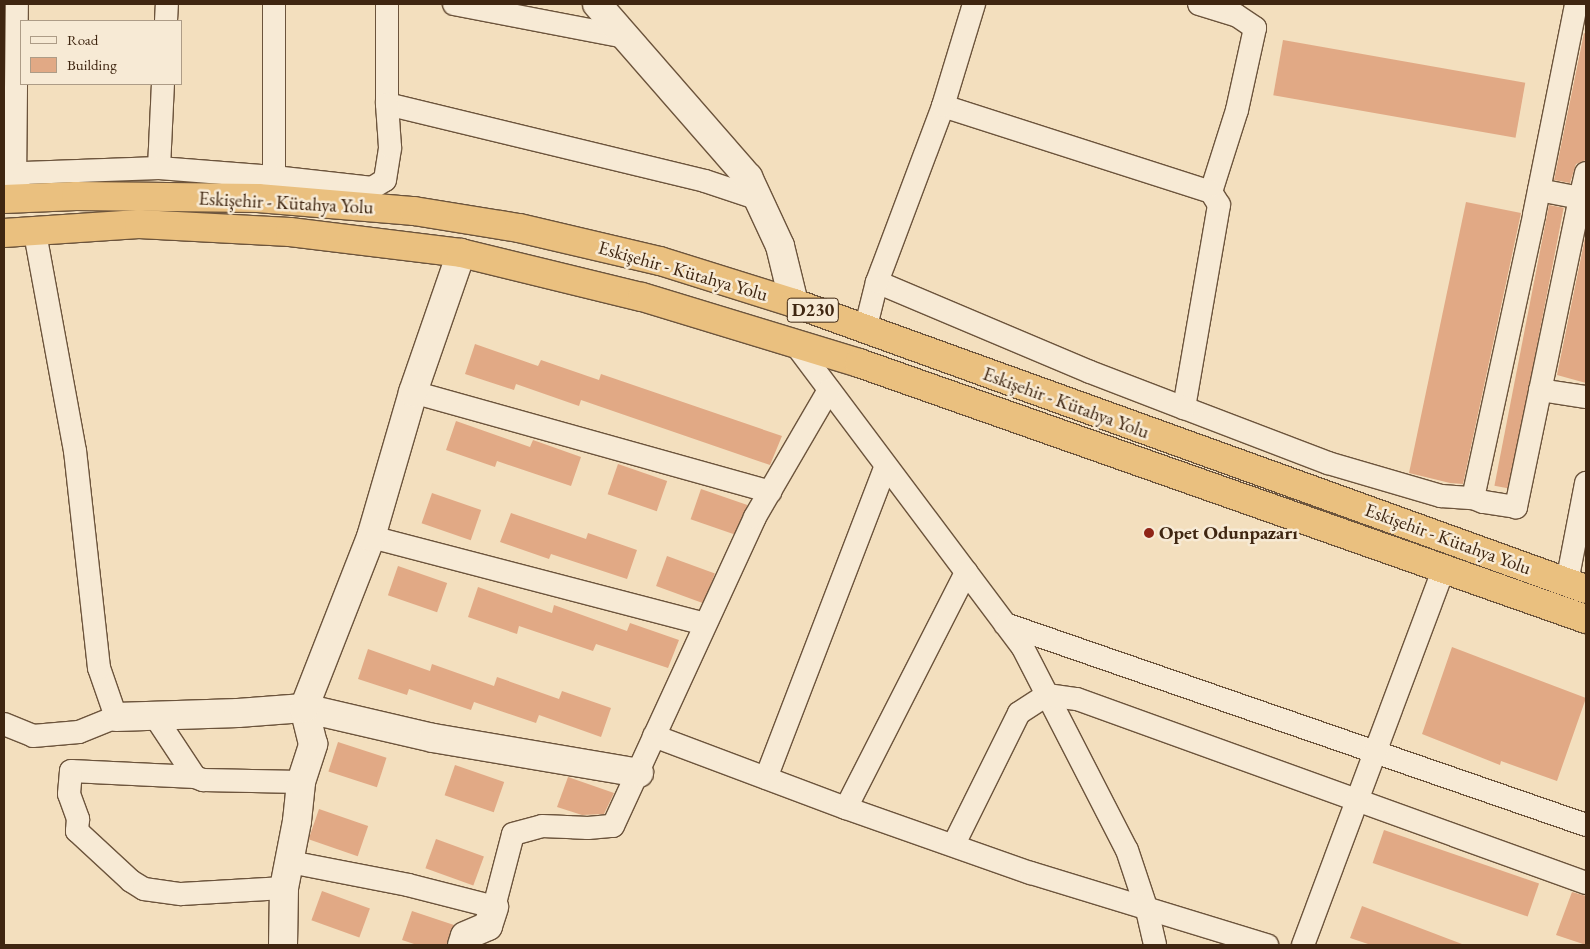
<!DOCTYPE html>
<meta charset="utf-8">
<style>
body{margin:0}
#map{position:relative;width:1590px;height:949px;overflow:hidden;background:#f3dfbe;font-family:"EB Garamond",serif}
div>[style]{position:absolute}
[style*='--x']{left:calc(var(--x)*1px);top:calc(var(--y)*1px);width:calc(var(--w)*1px);rotate:calc(var(--a)*1deg)}
.building>*{inset:0;background:#e1a985;transform-origin:0 0}
.roads{filter:drop-shadow(1px 0 #6c543c) drop-shadow(-1px 0 #6c543c) drop-shadow(0 1px #6c543c) drop-shadow(0 -1px #6c543c)}
.minor>*{height:22px;margin:-11px;padding:0 11px;transform-origin:11px;border-radius:11px;background:#f7ead5}
.tertiary>*{height:28px;margin:-14px;padding:0 14px;transform-origin:14px;border-radius:14px;background:#f7ead5}
.trunk>*{height:28px;margin:-14px;padding:0 14px;transform-origin:14px;border-radius:14px;background:#eac07f}
.dots>*{width:14px;height:14px;translate:-50% -50%;box-sizing:border-box;border:2px solid #f7ead5;border-radius:50%}
span{translate:-50% -50%;white-space:nowrap;text-align:center;line-height:1.15;-webkit-text-stroke:5px #f7ead5;paint-order:stroke}
.shield-label span{padding:1px 4px;background:#f7ead5;border:1px solid;border-radius:4px;-webkit-text-stroke-width:0}
.shield-label{font-size:18px;color:#3f2611;font-weight:700}
.street-label{font-size:19px;color:#3f2611}
.poi-label{font-size:19px;color:#3f2611;font-weight:700}
.left{translate:0 -50%;text-align:left}
.frame{position:absolute;inset:0;border:5px solid #3f2611;pointer-events:none}
.legend{position:absolute;left:20px;top:20px;width:162px;height:65px;box-sizing:border-box;background:#f7ead5;border:1px solid #ad9c87;margin:0;padding:6px 9px;list-style:none;font-size:15px;color:#3f2611}
.legend li{display:flex;align-items:center;gap:10px;height:25px}
.legend b{width:25px;border:1px solid #ad9c87}
</style>
<div id="map">
<div class="building">
<i style="clip-path:polygon(1584px 33px,1586px 34px,1586px 160px,1576px 164px,1570px 183px,1554px 180px)"></i>
<i style="left:1283px;top:40px;width:246px;height:56px;rotate:10deg"></i>
<i style="clip-path:polygon(1466px 202px,1521px 213px,1463px 484px,1450px 483px,1409px 473px)"></i>
<i style="left:1549px;top:205px;width:15px;height:286px;rotate:11deg"></i>
<i style="clip-path:polygon(1586px 233px,1586px 383px,1557px 375px)"></i>
<i style="clip-path:polygon(475px 344px,538px 366px,541px 360px,599px 380px,601px 374px,782px 436px,770px 465px,581px 400px,579px 406px,516px 384px,514px 390px,465px 374px)"></i>
<i style="clip-path:polygon(456px 421px,530px 447px,533px 440px,581px 457px,571px 486px,497px 461px,495px 467px,446px 450px)"></i>
<i style="left:618px;top:464px;width:52px;height:32px;rotate:19deg"></i>
<i style="left:701px;top:489px;width:49px;height:32px;rotate:19deg"></i>
<i style="left:432px;top:493px;width:52px;height:32px;rotate:19deg"></i>
<i style="clip-path:polygon(511px 513px,586px 539px,588px 533px,637px 550px,627px 579px,551px 554px,549px 559px,500px 542px)"></i>
<i style="left:667px;top:556px;width:51px;height:32px;rotate:20deg"></i>
<i style="left:398px;top:566px;width:52px;height:31px;rotate:19deg"></i>
<i style="clip-path:polygon(478px 587px,552px 613px,554px 605px,627px 631px,630px 623px,679px 640px,668px 668px,596px 644px,593px 651px,519px 626px,517px 634px,468px 617px)"></i>
<i style="clip-path:polygon(1452px 647px,1586px 698px,1557px 781px,1501px 761px,1500px 765px,1422px 734px)"></i>
<i style="clip-path:polygon(368px 649px,430px 671px,432px 664px,494px 686px,497px 677px,559px 699px,562px 691px,611px 708px,601px 737px,539px 715px,536px 723px,474px 702px,471px 710px,409px 689px,407px 695px,358px 679px)"></i>
<i style="left:338px;top:742px;width:51px;height:31px;rotate:18deg"></i>
<i style="left:455px;top:765px;width:52px;height:32px;rotate:19deg"></i>
<i style="clip-path:polygon(568px 777px,614px 793px,604px 814px,582px 815px,557px 807px)"></i>
<i style="left:319px;top:809px;width:52px;height:32px;rotate:19deg"></i>
<i style="left:1384px;top:830px;width:164px;height:35px;rotate:19deg"></i>
<i style="left:436px;top:839px;width:51px;height:31px;rotate:20deg"></i>
<i style="left:322px;top:891px;width:51px;height:31px;rotate:20deg"></i>
<i style="clip-path:polygon(1572px 892px,1586px 896px,1586px 945px,1556px 935px)"></i>
<i style="clip-path:polygon(1362px 906px,1462px 944px,1462px 945px,1371px 945px,1350px 938px)"></i>
<i style="clip-path:polygon(412px 911px,454px 925px,447px 945px,417px 945px,402px 940px)"></i>
</div>
<div class="roads">
<div class="minor">
<i style="--x:274;--y:4;--w:173;--a:90"></i>
<i style="--x:387;--y:4;--w:100;--a:90"></i>
<i style="--x:387;--y:104;--w:327;--a:13.6"></i>
<i style="--x:705;--y:181;--w:57;--a:18.4"></i>
<i style="--x:454;--y:4;--w:175;--a:10.9"></i>
<i style="--x:1199;--y:4;--w:39;--a:17"></i>
<i style="--x:1236;--y:15;--w:23;--a:34"></i>
<i style="--x:1255;--y:28;--w:84;--a:102.4"></i>
<i style="--x:1237;--y:110;--w:86;--a:107.6"></i>
<i style="--x:166;--y:21;--w:17;--a:-87"></i>
<i style="--x:943;--y:106;--w:281;--a:17.8"></i>
<i style="--x:1211;--y:192;--w:15;--a:58"></i>
<i style="--x:1219;--y:205;--w:206;--a:99.8"></i>
<i style="--x:1184;--y:408;--w:154;--a:20.9"></i>
<i style="--x:1328;--y:463;--w:118;--a:16.3"></i>
<i style="--x:1441;--y:496;--w:32;--a:4"></i>
<i style="--x:159;--y:168;--w:84;--a:-87.3"></i>
<i style="--x:1586;--y:173;--w:26;--a:103"></i>
<i style="--x:1580;--y:198;--w:6;--a:18"></i>
<i style="--x:15;--y:183;--w:179;--a:-89.4"></i>
<i style="--x:1539;--y:190;--w:42;--a:11"></i>
<i style="--x:1580;--y:198;--w:316;--a:101.7"></i>
<i style="--x:1516;--y:507;--w:33;--a:-171"></i>
<i style="--x:1483;--y:502;--w:11;--a:-158"></i>
<i style="--x:1473;--y:498;--w:289;--a:-77.8"></i>
<i style="--x:1534;--y:215;--w:215;--a:-78.7"></i>
<i style="--x:12;--y:198;--w:15;--a:-79"></i>
<i style="--x:15;--y:183;--w:13;--a:-48"></i>
<i style="--x:24;--y:173;--w:135;--a:-2.1"></i>
<i style="--x:159;--y:168;--w:115;--a:4.5"></i>
<i style="--x:274;--y:177;--w:99;--a:6.4"></i>
<i style="--x:372;--y:188;--w:15;--a:-32"></i>
<i style="--x:385;--y:180;--w:33;--a:-81"></i>
<i style="--x:390;--y:147;--w:43;--a:-94"></i>
<i style="--x:877;--y:282;--w:231;--a:22.9"></i>
<i style="--x:1090;--y:372;--w:101;--a:21"></i>
<i style="--x:865;--y:330;--w:49;--a:-76"></i>
<i style="--x:877;--y:282;--w:188;--a:-69.4"></i>
<i style="--x:943;--y:106;--w:107;--a:-73.1"></i>
<i style="--x:795;--y:344;--w:378;--a:53.1"></i>
<i style="--x:1022;--y:646;--w:229;--a:62.8"></i>
<i style="--x:1127;--y:850;--w:63;--a:71.6"></i>
<i style="--x:1147;--y:910;--w:36;--a:77"></i>
<i style="--x:1540;--y:390;--w:47;--a:8.7"></i>
<i style="--x:413;--y:392;--w:371;--a:15.6"></i>
<i style="--x:371;--y:537;--w:345;--a:14.6"></i>
<i style="--x:1567;--y:582;--w:101;--a:-79.1"></i>
<i style="--x:1005;--y:624;--w:615;--a:19.08"></i>
<i style="--x:154;--y:715;--w:74;--a:56.5"></i>
<i style="--x:195;--y:777;--w:9;--a:21"></i>
<i style="--x:203;--y:780;--w:98;--a:1.2"></i>
<i style="--x:4;--y:724;--w:31;--a:22"></i>
<i style="--x:33;--y:736;--w:46;--a:-5"></i>
<i style="--x:79;--y:732;--w:40;--a:-22"></i>
<i style="--x:116;--y:717;--w:52;--a:-109.1"></i>
<i style="--x:99;--y:668;--w:218;--a:-96.3"></i>
<i style="--x:75;--y:451;--w:223;--a:-100.4"></i>
<i style="--x:654;--y:736;--w:205;--a:20.6"></i>
<i style="--x:846;--y:808;--w:196;--a:19.4"></i>
<i style="--x:1031;--y:873;--w:247;--a:17"></i>
<i style="--x:195;--y:777;--w:124;--a:-177.2"></i>
<i style="--x:71;--y:771;--w:23;--a:95"></i>
<i style="--x:69;--y:794;--w:27;--a:70"></i>
<i style="--x:78;--y:819;--w:12;--a:95"></i>
<i style="--x:77;--y:831;--w:74;--a:42.8"></i>
<i style="--x:131;--y:881;--w:15;--a:32"></i>
<i style="--x:144;--y:889;--w:37;--a:8"></i>
<i style="--x:181;--y:894;--w:103;--a:-3.3"></i>
<i style="--x:766;--y:778;--w:334;--a:-69"></i>
<i style="--x:846;--y:808;--w:265;--a:-63"></i>
<i style="--x:954;--y:844;--w:146;--a:-63.6"></i>
<i style="--x:1019;--y:713;--w:33;--a:-33"></i>
<i style="--x:1047;--y:695;--w:30;--a:8"></i>
<i style="--x:1077;--y:699;--w:541;--a:19.87"></i>
<i style="--x:290;--y:862;--w:120;--a:11"></i>
<i style="--x:408;--y:885;--w:89;--a:14.3"></i>
<i style="--x:494;--y:907;--w:75;--a:-75.4"></i>
<i style="--x:513;--y:834;--w:30;--a:-15"></i>
<i style="--x:542;--y:826;--w:46;--a:2.5"></i>
<i style="--x:588;--y:828;--w:25;--a:-5"></i>
<i style="--x:613;--y:826;--w:340;--a:-65.3"></i>
<i style="--x:755;--y:517;--w:147;--a:-59.8"></i>
<i style="--x:1303;--y:945;--w:403;--a:-69.5"></i>
</div>
<div class="tertiary">
<i style="--x:597;--y:4;--w:230;--a:48.9"></i>
<i style="--x:748;--y:177;--w:76;--a:65.1"></i>
<i style="--x:780;--y:246;--w:59;--a:76.2"></i>
<i style="--x:116;--y:717;--w:122;--a:-1.9"></i>
<i style="--x:238;--y:713;--w:66;--a:-4.3"></i>
<i style="--x:304;--y:708;--w:132;--a:13.1"></i>
<i style="--x:433;--y:738;--w:209;--a:9.6"></i>
<i style="--x:283;--y:945;--w:57;--a:-89"></i>
<i style="--x:284;--y:888;--w:68;--a:-79"></i>
<i style="--x:297;--y:821;--w:39;--a:-84"></i>
<i style="--x:301;--y:782;--w:40;--a:-72"></i>
<i style="--x:313;--y:744;--w:37;--a:-104"></i>
<i style="--x:304;--y:708;--w:184;--a:-68.6"></i>
<i style="--x:371;--y:537;--w:151;--a:-73.8"></i>
<i style="--x:413;--y:392;--w:147;--a:-70.9"></i>
<i style="--x:462;--y:945;--w:9;--a:-72"></i>
<i style="--x:465;--y:936;--w:25;--a:-23"></i>
<i style="--x:488;--y:926;--w:20;--a:-72"></i>
</div>
<div class="trunk">
<i style="--x:4;--y:199;--w:72;--a:-2.4"></i>
<i style="--x:76;--y:196;--w:182;--a:0.6"></i>
<i style="--x:258;--y:198;--w:157;--a:4.8"></i>
<i style="--x:414;--y:211;--w:106;--a:9.2"></i>
<i style="--x:519;--y:228;--w:145;--a:13.2"></i>
<i style="--x:660;--y:261;--w:140;--a:17.4"></i>
<i style="--x:794;--y:303;--w:842;--a:19.86"></i>
<i style="--x:4;--y:233;--w:135;--a:-3.8"></i>
<i style="--x:139;--y:224;--w:151;--a:3"></i>
<i style="--x:290;--y:232;--w:172;--a:7"></i>
<i style="--x:461;--y:253;--w:186;--a:13.7"></i>
<i style="--x:642;--y:297;--w:227;--a:16.9"></i>
<i style="--x:859;--y:363;--w:771;--a:19.4"></i>
</div>
</div>
<div class="dots">
<i style="left:1149px;top:533px;background:#8f2418"></i>
</div>
<div class="shield-label">
<span style="left:813px;top:310px">D230</span>
</div>
<div class="street-label">
<span style="left:286px;top:203px;rotate:3deg">Eskişehir - Kütahya Yolu</span>
<span style="left:683px;top:271px;rotate:16deg">Eskişehir - Kütahya Yolu</span>
<span style="left:1066px;top:403px;rotate:20deg">Eskişehir - Kütahya Yolu</span>
<span style="left:1448px;top:539px;rotate:20deg">Eskişehir - Kütahya Yolu</span>
</div>
<div class="poi-label">
<span class="left" style="left:1159px;top:533px">Opet Odunpazarı</span>
</div>
<div class="frame"></div>
<ul class="legend">
<li><b style="height:6px;background:#f7ead5"></b>Road</li>
<li><b style="height:14px;background:#e1a985"></b>Building</li>
</ul>
</div>
